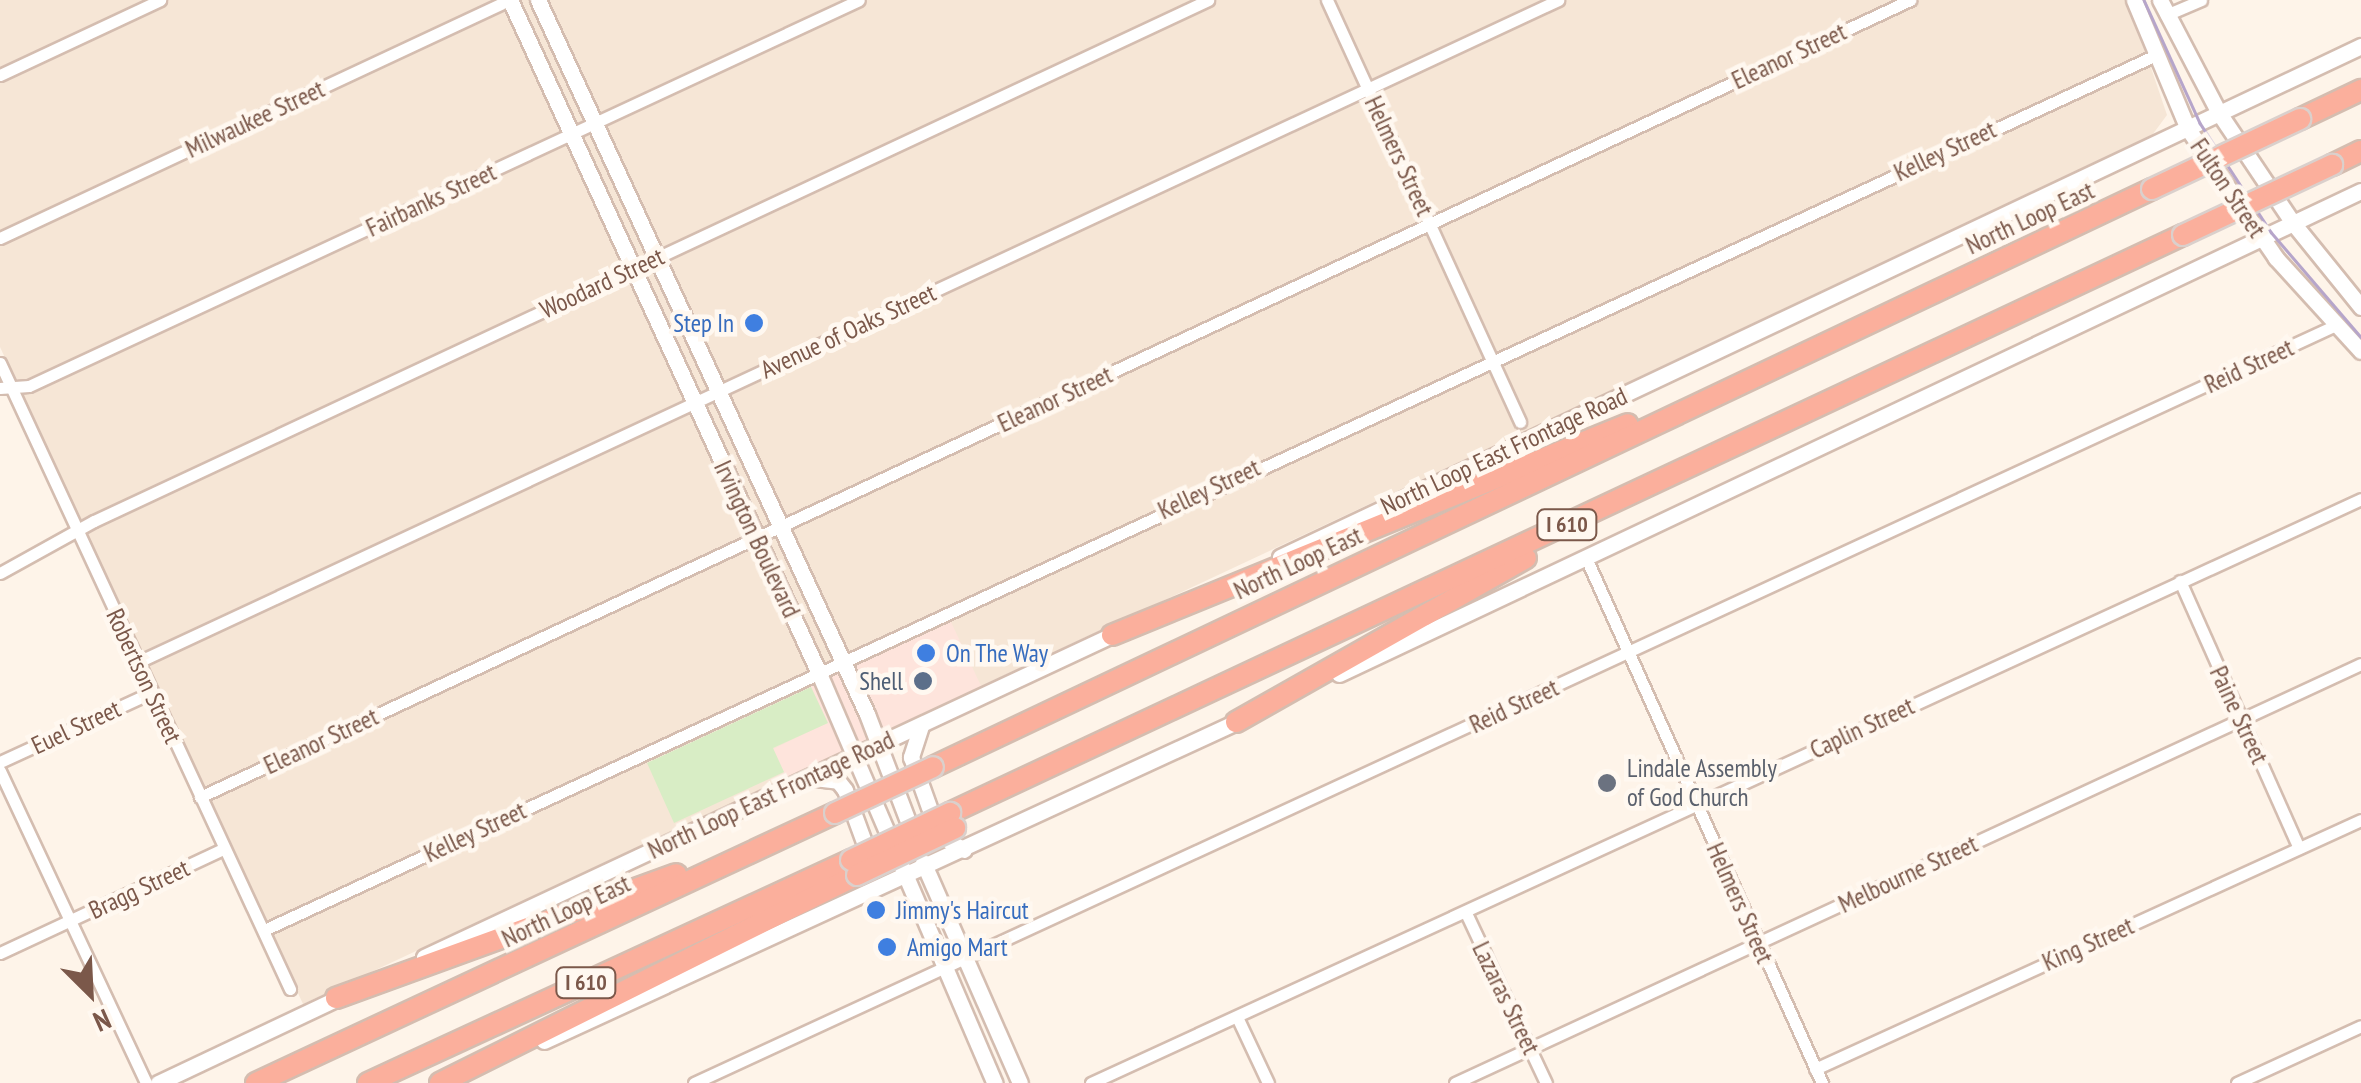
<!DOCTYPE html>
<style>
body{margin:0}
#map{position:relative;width:2361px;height:1083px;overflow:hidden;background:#fef4e9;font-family:"PT Sans Narrow",sans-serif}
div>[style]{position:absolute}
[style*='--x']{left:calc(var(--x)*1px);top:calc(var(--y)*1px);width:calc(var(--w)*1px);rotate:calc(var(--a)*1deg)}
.residential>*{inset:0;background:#f6e6d6}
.commercial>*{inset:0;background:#fee4dc}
.green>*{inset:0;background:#d8edc5}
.roads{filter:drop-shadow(2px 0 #d4bdb0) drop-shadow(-2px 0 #d4bdb0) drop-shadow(0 2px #d4bdb0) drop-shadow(0 -2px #d4bdb0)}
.street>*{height:11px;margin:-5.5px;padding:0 5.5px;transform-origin:5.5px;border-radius:5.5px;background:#fff}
.secondary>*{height:15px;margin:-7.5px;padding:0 7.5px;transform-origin:7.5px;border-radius:7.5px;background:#fff}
.highway>*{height:20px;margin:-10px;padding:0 10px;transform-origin:10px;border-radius:10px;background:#fbaf9c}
.tram>*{height:2.5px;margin:-1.25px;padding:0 1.25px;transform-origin:1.25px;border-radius:1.25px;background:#b6a5ca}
.bridges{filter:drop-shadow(2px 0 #dad0cc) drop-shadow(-2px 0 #dad0cc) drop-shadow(0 2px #dad0cc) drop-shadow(0 -2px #dad0cc)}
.highway-bridge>*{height:20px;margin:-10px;padding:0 10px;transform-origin:10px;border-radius:10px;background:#fbaf9c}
.dots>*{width:28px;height:28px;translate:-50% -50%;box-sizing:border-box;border:5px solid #fff8f0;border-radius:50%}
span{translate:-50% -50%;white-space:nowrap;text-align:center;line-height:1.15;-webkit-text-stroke:9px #fff8f0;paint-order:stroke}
.shield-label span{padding:2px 8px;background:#fff8f0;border:2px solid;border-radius:8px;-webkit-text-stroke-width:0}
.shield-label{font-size:22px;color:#7b584a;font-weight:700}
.street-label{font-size:25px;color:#7b584a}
.shop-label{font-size:25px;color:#366cbe}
.right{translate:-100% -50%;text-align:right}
.left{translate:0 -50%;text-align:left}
.service-label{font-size:25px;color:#4e5e75}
.worship-label{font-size:25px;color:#5b616d}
.north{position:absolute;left:40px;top:943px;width:100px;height:100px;-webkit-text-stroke:8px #fff8f0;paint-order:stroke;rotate:156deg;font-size:28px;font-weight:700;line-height:40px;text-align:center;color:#7b584a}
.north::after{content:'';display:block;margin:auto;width:35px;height:45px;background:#7b584a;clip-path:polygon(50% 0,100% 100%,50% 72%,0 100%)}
</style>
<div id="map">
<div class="residential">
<i style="clip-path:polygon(0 0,2128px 0,2167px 115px,2150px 138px,303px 1004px,0 347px)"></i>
</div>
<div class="commercial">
<i style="clip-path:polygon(951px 622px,982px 688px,787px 779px,773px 749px,827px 723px,811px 686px)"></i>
</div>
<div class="green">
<i style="clip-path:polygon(811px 687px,828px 723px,773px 748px,784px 772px,674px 823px,647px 763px)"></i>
</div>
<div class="roads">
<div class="street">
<i style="--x:1327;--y:0;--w:464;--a:65.4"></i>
<i style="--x:2166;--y:15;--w:38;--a:-23"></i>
<i style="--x:0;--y:75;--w:177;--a:-25.1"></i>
<i style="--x:0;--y:238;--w:562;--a:-25.06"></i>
<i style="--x:0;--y:363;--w:690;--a:65.14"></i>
<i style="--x:0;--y:388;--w:29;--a:-4"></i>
<i style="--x:29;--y:386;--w:915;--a:-24.94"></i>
<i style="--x:1586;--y:558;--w:576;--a:65.79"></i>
<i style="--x:0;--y:573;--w:107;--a:-29"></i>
<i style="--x:94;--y:521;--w:1230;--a:-25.06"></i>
<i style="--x:2180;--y:581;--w:292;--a:66"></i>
<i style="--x:138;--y:662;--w:1567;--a:-24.99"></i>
<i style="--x:0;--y:762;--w:167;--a:-24.7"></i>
<i style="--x:0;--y:771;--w:344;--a:64.9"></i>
<i style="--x:200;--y:797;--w:1887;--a:-24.99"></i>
<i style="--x:1466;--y:913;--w:188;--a:64.8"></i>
<i style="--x:264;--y:930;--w:2085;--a:-24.82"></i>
<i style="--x:0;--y:953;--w:246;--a:-25"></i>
<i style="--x:1237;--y:1017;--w:73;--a:64.8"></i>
<i style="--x:1815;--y:1069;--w:600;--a:-24.52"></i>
<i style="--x:694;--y:1083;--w:1804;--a:-24.78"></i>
<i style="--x:1091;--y:1083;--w:1398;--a:-24.69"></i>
<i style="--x:1455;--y:1083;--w:998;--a:-24.82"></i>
<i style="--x:2237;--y:1083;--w:136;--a:-24.7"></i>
</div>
<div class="secondary">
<i style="--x:510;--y:0;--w:738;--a:65.34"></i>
<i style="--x:818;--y:671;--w:448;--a:66.8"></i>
<i style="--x:538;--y:0;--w:786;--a:65.26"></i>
<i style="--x:867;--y:714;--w:135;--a:69.1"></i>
<i style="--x:2134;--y:0;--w:140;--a:67.3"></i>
<i style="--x:2188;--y:129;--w:156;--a:55.7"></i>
<i style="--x:2276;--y:258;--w:126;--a:47.6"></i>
<i style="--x:2160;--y:0;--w:127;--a:62.4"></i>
<i style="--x:2219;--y:113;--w:133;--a:56.1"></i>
<i style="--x:2293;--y:223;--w:108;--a:51"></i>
<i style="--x:1280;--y:557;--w:1196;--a:-25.3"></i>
<i style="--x:1339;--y:674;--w:1130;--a:-25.3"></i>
<i style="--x:921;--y:726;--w:33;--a:108"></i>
<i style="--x:911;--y:757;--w:83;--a:70.3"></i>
<i style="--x:939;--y:835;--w:29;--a:31"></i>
<i style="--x:814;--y:778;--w:24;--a:7"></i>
<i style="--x:838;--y:781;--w:11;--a:52"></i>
<i style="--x:845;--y:790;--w:76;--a:69.9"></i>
<i style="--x:923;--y:862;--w:241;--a:66.3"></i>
<i style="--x:424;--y:957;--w:766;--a:-25.09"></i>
<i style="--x:544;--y:1041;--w:772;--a:-24.74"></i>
<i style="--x:158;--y:1083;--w:206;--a:-25.3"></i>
</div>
<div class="highway">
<i style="--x:2300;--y:119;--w:68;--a:-25.4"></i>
<i style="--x:2332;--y:165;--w:32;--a:-26"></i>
<i style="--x:1112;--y:635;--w:557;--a:-22.24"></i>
<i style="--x:1236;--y:722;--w:333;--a:-29.5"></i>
<i style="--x:933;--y:767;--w:1349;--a:-25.37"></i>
<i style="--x:950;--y:813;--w:1362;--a:-25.12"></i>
<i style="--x:336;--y:998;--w:362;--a:-20"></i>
<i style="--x:256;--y:1083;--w:639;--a:-25"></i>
<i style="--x:368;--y:1083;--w:532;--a:-24.78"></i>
<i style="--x:440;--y:1083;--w:466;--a:-26.5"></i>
</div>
</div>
<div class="tram">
<i style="--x:2144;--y:0;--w:135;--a:65.5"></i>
<i style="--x:2200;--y:123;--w:130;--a:56.9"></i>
<i style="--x:2271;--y:232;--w:138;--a:49.4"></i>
</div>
<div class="bridges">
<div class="highway-bridge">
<i style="--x:2152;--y:189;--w:164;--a:-25.3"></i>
<i style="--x:2183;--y:235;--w:165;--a:-25.2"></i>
<i style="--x:835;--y:813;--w:108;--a:-25.1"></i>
<i style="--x:851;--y:860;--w:110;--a:-25.4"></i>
<i style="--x:857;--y:875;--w:109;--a:-25.6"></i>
</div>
</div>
<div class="dots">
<i style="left:754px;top:323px;background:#3f7fe0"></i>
<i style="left:926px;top:653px;background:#3f7fe0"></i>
<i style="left:923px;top:681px;background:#5c6f8a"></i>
<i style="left:1607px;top:783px;background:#6b7280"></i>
<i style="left:876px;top:910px;background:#3f7fe0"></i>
<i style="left:887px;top:947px;background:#3f7fe0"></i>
</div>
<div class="shield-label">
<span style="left:1567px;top:525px">I 610</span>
<span style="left:586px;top:983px">I 610</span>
</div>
<div class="street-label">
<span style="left:1789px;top:56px;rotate:-25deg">Eleanor Street</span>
<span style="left:255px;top:119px;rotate:-25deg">Milwaukee Street</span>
<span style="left:1945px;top:151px;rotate:-25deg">Kelley Street</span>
<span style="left:1399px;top:156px;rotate:65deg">Helmers Street</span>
<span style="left:2228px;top:188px;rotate:56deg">Fulton Street</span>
<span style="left:431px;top:200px;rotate:-25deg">Fairbanks Street</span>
<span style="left:2030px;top:218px;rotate:-25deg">North Loop East</span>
<span style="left:602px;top:283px;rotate:-25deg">Woodard Street</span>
<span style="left:848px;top:331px;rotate:-25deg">Avenue of Oaks Street</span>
<span style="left:2249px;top:366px;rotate:-25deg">Reid Street</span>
<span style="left:1055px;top:399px;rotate:-25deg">Eleanor Street</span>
<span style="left:1504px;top:451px;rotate:-25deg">North Loop East Frontage Road</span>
<span style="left:1209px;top:489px;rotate:-25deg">Kelley Street</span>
<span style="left:757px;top:539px;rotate:65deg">Irvington Boulevard</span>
<span style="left:1298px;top:563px;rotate:-25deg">North Loop East</span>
<span style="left:144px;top:676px;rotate:65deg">Robertson Street</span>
<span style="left:1514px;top:706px;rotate:-25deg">Reid Street</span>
<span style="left:2239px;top:715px;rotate:65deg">Paine Street</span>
<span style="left:76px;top:727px;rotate:-25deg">Euel Street</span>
<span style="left:1862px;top:728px;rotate:-25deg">Caplin Street</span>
<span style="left:321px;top:741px;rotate:-25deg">Eleanor Street</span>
<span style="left:771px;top:795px;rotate:-25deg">North Loop East Frontage Road</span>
<span style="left:475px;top:832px;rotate:-25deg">Kelley Street</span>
<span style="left:1908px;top:874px;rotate:-25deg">Melbourne Street</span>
<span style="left:139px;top:889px;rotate:-25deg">Bragg Street</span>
<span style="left:1740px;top:903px;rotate:66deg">Helmers Street</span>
<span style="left:566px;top:911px;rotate:-25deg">North Loop East</span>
<span style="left:2088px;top:944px;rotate:-24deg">King Street</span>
<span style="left:1506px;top:998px;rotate:64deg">Lazaras Street</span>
</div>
<div class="shop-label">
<span class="right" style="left:734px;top:323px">Step In</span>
<span class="left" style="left:946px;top:653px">On The Way</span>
<span class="left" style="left:896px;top:910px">Jimmy's Haircut</span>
<span class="left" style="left:907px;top:947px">Amigo Mart</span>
</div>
<div class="service-label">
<span class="right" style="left:903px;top:681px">Shell</span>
</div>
<div class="worship-label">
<span class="left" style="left:1627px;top:783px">Lindale Assembly<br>of God Church</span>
</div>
<div class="north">N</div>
</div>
